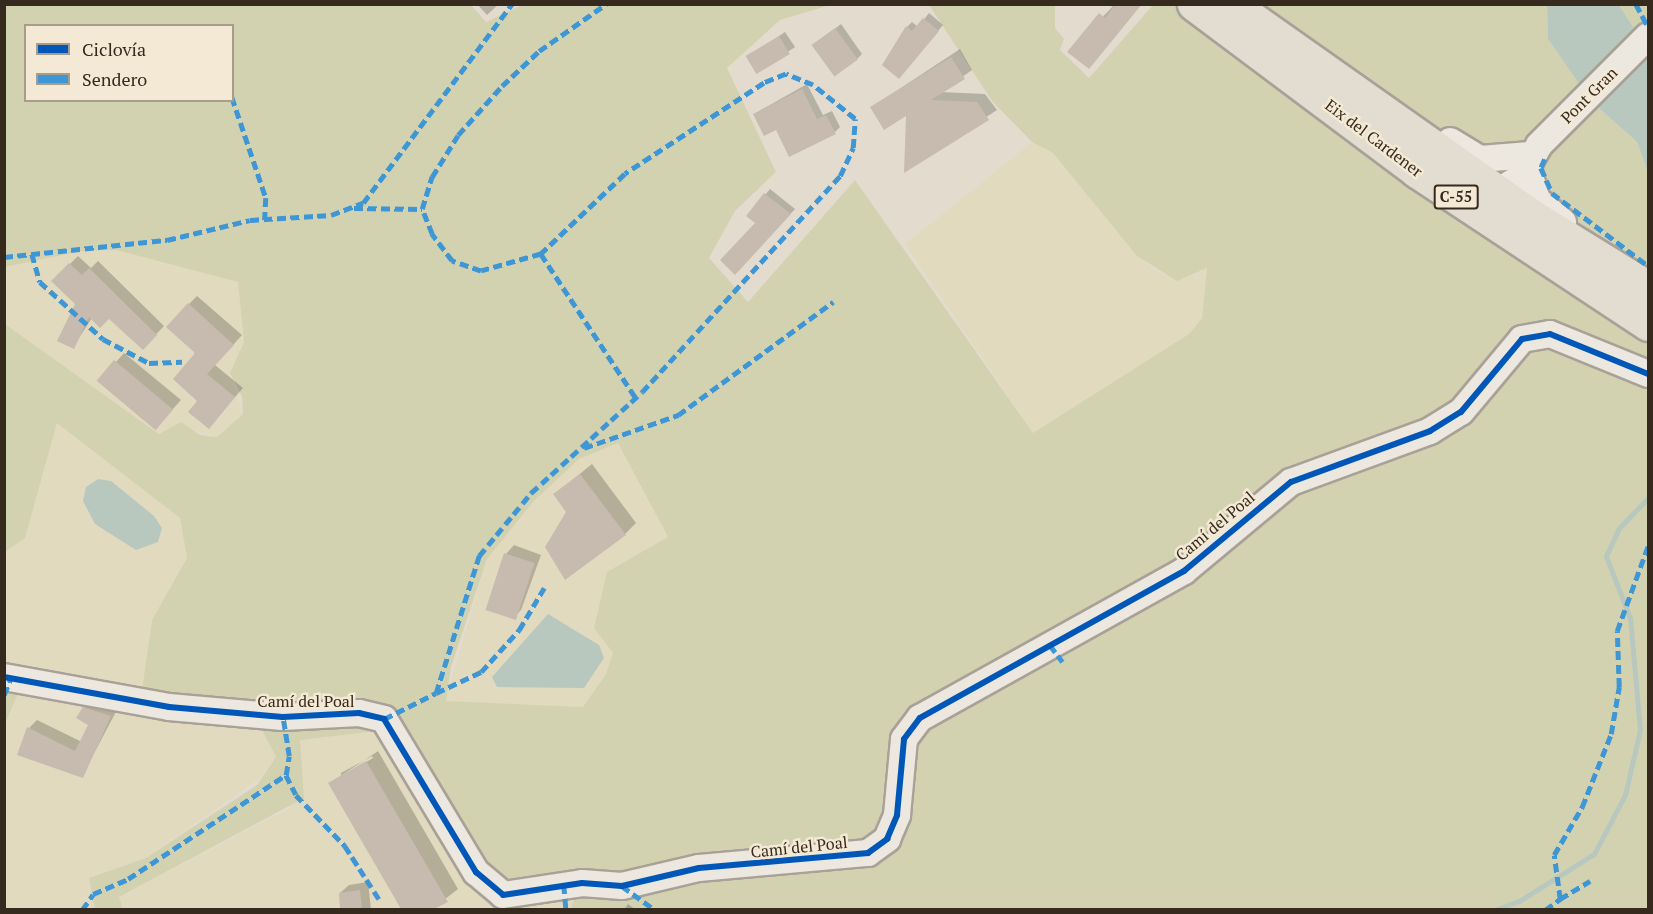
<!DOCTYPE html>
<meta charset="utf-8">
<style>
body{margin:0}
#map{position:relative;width:1653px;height:914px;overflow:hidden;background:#e3dcce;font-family:"PT Serif",serif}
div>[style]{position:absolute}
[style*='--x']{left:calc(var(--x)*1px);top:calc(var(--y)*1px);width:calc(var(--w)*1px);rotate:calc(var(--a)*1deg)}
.farmland>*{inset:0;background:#e2dabf}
.green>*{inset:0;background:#d2d2b1}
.water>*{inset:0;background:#b8c8be}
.shadow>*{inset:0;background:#0003;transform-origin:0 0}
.stream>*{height:5px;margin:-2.5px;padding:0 2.5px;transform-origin:2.5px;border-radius:2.5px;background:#b8c8be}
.building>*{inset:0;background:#c7baaf;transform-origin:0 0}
.roads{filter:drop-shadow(2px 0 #a8a197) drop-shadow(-2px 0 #a8a197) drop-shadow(0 2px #a8a197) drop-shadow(0 -2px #a8a197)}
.minor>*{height:26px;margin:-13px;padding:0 13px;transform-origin:13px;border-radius:13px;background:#ece7df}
.major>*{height:33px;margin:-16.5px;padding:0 16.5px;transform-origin:16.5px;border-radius:16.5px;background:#e3ddd1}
.quiet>*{height:4.5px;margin-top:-2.25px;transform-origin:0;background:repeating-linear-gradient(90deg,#3e96d5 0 9px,transparent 0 13.5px)}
.cycleway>*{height:6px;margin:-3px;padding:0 3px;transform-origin:3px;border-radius:3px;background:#0057b8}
span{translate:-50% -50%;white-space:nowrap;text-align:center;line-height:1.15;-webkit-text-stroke:5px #f4e9d4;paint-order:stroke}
.shield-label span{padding:2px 4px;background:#f4e9d4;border:2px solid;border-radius:4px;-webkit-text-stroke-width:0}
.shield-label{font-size:15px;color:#362a1f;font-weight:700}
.street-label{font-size:16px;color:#362a1f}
.frame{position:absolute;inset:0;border:6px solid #362a1f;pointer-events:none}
.legend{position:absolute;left:24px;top:24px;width:210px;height:78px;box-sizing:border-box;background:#f4e9d4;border:2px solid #a89d8c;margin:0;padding:8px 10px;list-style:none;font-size:18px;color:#362a1f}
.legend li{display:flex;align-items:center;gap:12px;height:30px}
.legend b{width:30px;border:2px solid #a89d8c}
</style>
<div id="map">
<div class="farmland">
<i style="clip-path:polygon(1032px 142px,1053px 153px,1137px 256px,1163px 275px,1194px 276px,1207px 268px,1202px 318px,1189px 334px,1033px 433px,905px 244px)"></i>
<i style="clip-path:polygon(116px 250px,238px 282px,244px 342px,233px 381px,243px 414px,217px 437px,194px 431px,159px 434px,5px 324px,4px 267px,82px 251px)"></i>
<i style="clip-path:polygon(57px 422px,180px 518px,187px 558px,152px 620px,143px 690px,5px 667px,5px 552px,25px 538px)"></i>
<i style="clip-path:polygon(618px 442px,668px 538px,594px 627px,613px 653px,606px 674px,583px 707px,445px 701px,487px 559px,534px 501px,579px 459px)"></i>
<i style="clip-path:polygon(20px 689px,261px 728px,276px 757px,272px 770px,146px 858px,89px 878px,95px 909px,5px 910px,5px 724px)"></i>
<i style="clip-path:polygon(377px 731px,575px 895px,571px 910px,123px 910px,119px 897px,290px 808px,300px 740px)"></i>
</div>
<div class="green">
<i style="clip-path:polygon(evenodd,470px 4px,486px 22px,524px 4px,830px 5px,780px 20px,727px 68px,776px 172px,735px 211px,709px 258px,748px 302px,855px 180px,1033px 433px,1189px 334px,1202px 318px,1207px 268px,1177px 281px,1137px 256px,1053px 153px,1032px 142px,992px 101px,929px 5px,1055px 5px,1055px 28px,1064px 39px,1060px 50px,1089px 78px,1153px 5px,1547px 5px,1548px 39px,1591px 101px,1637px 142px,1648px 172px,1648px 909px,571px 909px,575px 896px,499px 906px,377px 731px,300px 740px,304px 798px,119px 897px,123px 909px,95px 909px,89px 878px,146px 858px,257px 785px,276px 757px,261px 728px,20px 689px,5px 724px,5px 667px,142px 690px,152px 620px,187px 558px,180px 518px,57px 423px,25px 538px,5px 552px,5px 324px,159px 434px,181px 422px,200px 435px,217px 437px,243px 414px,242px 397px,230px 373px,244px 342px,238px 282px,116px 250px,82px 251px,5px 267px,4px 5px,470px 4px,26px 26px,232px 26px,232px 100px,26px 100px,26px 26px,470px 4px,618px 443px,668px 537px,607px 572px,594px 628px,613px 653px,606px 674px,583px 707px,446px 701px,451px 667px,487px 559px,534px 501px,579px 459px,618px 443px)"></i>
<i style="clip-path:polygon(1619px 5px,1648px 5px,1648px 52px,1646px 47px)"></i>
</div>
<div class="water">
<i style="clip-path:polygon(1547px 5px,1619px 5px,1646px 47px,1648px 52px,1648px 203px,1648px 172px,1637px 142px,1591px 101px,1548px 39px)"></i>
<i style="clip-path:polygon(98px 479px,111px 481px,154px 516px,162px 528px,158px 542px,136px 550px,95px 524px,83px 501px,86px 487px)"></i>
<i style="clip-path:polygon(548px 614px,599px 645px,604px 658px,584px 688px,497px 687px,492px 677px)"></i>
</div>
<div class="shadow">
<i style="clip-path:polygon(477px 4px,499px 4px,487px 15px)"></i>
<i style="clip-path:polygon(1115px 4px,1141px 4px,1069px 52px)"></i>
<i style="clip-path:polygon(929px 13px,943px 25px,904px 71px,907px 27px,912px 22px,918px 27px)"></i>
<i style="clip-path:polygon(841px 24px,862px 54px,857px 59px,814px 45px)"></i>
<i style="left:785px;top:32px;width:18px;height:45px;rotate:56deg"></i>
<i style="clip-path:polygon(960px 49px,972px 70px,941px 92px,985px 94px,997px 110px,905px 170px,908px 113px,872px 107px)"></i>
<i style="clip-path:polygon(807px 84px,823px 115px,832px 111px,840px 127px,835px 132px,776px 128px,754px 114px)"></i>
<i style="clip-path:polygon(770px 189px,795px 209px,735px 273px,757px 222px,748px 215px)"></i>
<i style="clip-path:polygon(78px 256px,91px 268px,98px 261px,164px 326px,143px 348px,109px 317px,92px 318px,73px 347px,77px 303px,53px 281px)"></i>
<i style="clip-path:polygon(197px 296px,242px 335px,215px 365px,243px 388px,209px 427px,200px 401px,189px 304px)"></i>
<i style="clip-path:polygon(124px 353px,181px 400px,164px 419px,99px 381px)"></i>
<i style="clip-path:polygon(592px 464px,636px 523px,625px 534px,568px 512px,555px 494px)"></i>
<i style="clip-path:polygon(514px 545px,541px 555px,521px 610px,513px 619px,506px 554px)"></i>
<i style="clip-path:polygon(93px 699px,118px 708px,82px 776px,29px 728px,37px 720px,82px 742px,90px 725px,84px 708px)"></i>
<i style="clip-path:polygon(evenodd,378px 751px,458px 889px,431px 910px,403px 910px,330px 783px,378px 751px,372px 756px,373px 758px,341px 777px,341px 773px,372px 756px)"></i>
<i style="clip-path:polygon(368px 882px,371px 910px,342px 910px,340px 893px,349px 885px)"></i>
<i style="clip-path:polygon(628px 904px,636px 910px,624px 910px)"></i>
</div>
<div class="stream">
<i style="--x:1495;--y:910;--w:26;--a:-21"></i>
<i style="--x:1519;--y:901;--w:89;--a:-32.1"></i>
<i style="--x:1594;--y:854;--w:67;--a:-62.3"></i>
<i style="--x:1625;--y:795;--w:67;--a:-77"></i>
<i style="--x:1640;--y:730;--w:112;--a:-95.1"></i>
<i style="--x:1630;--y:618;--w:66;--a:-111.2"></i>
<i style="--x:1606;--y:556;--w:31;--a:-65"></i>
<i style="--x:1619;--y:528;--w:42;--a:-46"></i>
</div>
<div class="building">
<i style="clip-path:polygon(1116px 4px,1142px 4px,1089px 69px,1067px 52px,1099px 13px,1105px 18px)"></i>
<i style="clip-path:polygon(923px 18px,939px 31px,899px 79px,882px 65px,906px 26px,912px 31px)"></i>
<i style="left:835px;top:28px;width:39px;height:29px;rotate:54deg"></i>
<i style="left:779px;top:36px;width:21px;height:39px;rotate:59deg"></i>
<i style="clip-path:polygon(951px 57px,965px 79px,931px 100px,977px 102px,989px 120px,904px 173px,906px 116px,884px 130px,870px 107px)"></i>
<i style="clip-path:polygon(802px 89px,817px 119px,826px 115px,836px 134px,789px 157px,776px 130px,764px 136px,753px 114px)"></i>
<i style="clip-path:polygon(764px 193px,791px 214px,735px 275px,720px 260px,755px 223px,746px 216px)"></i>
<i style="clip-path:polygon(69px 263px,82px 275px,89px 268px,157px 335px,143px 350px,109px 319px,100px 328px,89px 317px,74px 349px,57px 341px,75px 304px,51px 281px)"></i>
<i style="clip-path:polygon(188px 303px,234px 345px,207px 374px,235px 397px,209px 429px,188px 412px,197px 401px,173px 379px,195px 353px,166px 327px)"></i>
<i style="left:114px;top:360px;width:77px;height:27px;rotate:40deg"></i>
<i style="clip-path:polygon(580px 474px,626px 535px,565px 580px,545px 547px,566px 512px,553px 494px)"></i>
<i style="left:504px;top:553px;width:32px;height:60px;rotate:18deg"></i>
<i style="clip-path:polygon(83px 707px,111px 716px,83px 778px,17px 755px,27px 727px,75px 751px,88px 725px,76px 718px)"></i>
<i style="clip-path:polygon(366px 761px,448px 902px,434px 909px,401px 909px,328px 783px)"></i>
<i style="clip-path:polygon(360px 890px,362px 909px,340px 909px,339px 893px)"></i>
</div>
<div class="roads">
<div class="minor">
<i style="--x:1450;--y:141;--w:35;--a:31"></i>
<i style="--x:1480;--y:159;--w:50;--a:-4.6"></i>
<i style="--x:1527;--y:165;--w:36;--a:74"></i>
<i style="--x:1537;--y:200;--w:34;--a:40"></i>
<i style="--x:1481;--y:189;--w:18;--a:6"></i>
<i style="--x:1499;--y:191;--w:27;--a:-33"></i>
<i style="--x:1522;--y:176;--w:35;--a:-61"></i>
<i style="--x:1539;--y:145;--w:154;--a:-45"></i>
<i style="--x:4;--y:677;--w:168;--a:10.3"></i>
<i style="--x:169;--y:707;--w:114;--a:5"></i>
<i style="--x:283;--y:717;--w:76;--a:-3"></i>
<i style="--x:359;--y:713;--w:26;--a:13"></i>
<i style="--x:384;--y:719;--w:179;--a:59"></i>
<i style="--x:476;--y:872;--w:35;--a:40"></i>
<i style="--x:503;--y:895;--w:80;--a:-8.6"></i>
<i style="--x:582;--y:883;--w:40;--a:4.3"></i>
<i style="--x:622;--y:886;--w:79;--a:-13.2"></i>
<i style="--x:699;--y:868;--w:170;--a:-5.1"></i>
<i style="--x:868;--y:853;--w:24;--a:-36"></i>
<i style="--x:887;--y:839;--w:26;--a:-67"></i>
<i style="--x:897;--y:815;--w:76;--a:-84.7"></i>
<i style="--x:904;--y:739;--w:26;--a:-53"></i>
<i style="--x:920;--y:718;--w:302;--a:-29.1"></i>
<i style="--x:1184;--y:571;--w:139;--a:-39.8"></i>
<i style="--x:1291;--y:482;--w:148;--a:-20.1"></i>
<i style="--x:1430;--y:431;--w:36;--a:-32"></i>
<i style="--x:1461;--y:412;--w:95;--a:-50.1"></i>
<i style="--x:1522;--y:339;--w:28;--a:-10"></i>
<i style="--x:1550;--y:334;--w:106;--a:22.2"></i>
</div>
<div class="major">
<i style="--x:1194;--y:4;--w:279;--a:36.8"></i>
<i style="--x:1417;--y:171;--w:277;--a:33.5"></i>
<i style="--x:1231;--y:4;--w:366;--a:35.2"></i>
<i style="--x:1530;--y:215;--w:139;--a:31.7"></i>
</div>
</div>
<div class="quiet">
<i style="--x:1636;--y:4;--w:26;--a:62"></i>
<i style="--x:232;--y:97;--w:107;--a:71.4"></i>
<i style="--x:266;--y:198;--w:22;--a:93"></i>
<i style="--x:1545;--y:159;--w:10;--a:114"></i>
<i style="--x:1541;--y:168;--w:27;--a:66"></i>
<i style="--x:1552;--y:193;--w:121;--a:37.2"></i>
<i style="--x:354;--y:208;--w:68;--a:0.8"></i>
<i style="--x:32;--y:254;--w:29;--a:74"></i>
<i style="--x:40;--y:282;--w:85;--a:42.1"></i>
<i style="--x:103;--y:339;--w:52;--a:27.6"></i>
<i style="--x:149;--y:363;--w:33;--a:-2"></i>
<i style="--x:541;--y:254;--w:173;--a:56.6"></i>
<i style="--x:4;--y:257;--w:164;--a:-6"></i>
<i style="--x:167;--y:240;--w:85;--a:-13.5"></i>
<i style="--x:250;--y:220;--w:81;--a:-3.5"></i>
<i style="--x:331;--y:215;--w:34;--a:-21"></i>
<i style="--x:363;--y:203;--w:249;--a:-53.2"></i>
<i style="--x:584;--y:448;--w:100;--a:-19.3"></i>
<i style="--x:678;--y:415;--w:192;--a:-36.1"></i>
<i style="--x:1050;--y:645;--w:21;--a:53"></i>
<i style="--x:436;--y:693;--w:50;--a:-25"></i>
<i style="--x:481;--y:672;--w:57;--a:-47.9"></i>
<i style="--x:519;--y:630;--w:49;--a:-59.2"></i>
<i style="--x:4;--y:695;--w:18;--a:-68"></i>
<i style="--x:384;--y:719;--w:58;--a:-26.6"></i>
<i style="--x:436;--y:693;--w:144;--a:-72.6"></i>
<i style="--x:479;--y:556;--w:82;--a:-50.5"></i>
<i style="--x:531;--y:493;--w:150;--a:-42.3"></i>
<i style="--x:642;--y:392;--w:293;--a:-47.5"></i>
<i style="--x:840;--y:176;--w:31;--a:-65"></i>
<i style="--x:853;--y:148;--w:29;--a:-86"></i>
<i style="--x:855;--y:119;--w:54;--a:-141"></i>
<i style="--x:813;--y:85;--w:29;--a:-158"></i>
<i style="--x:786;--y:74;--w:24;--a:158"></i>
<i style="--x:764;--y:83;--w:166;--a:146.8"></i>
<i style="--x:625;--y:174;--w:116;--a:136.4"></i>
<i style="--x:541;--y:254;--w:62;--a:164.2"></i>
<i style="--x:481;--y:271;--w:31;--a:-161"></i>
<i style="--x:452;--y:261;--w:34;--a:-127"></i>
<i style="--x:432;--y:234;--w:27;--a:-112"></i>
<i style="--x:422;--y:209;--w:34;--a:-73"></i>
<i style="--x:432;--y:177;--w:49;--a:-58.2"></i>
<i style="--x:458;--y:135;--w:66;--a:-48.1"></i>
<i style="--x:502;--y:86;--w:51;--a:-43.4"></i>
<i style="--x:539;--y:51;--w:82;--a:-35"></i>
<i style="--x:286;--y:775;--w:22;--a:63"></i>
<i style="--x:296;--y:795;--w:71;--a:46.1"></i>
<i style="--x:345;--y:846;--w:67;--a:57.3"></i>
<i style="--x:564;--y:885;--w:25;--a:85"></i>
<i style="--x:622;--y:886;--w:41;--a:36"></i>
<i style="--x:1560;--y:899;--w:35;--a:-31"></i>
<i style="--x:82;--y:910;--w:19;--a:-55"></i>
<i style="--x:93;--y:894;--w:38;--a:-23"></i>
<i style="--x:128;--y:879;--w:189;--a:-33.4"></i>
<i style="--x:286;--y:775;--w:19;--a:-81"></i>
<i style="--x:289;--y:756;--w:39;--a:-99"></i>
<i style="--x:1545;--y:910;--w:19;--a:-36"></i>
<i style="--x:1560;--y:899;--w:44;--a:-97.8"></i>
<i style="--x:1554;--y:855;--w:56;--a:-59.7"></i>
<i style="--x:1582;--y:807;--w:79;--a:-68.3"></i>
<i style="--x:1611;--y:734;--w:48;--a:-80.3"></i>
<i style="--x:1619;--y:687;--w:56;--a:-92"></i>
<i style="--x:1617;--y:631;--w:90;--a:-70"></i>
</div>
<div class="cycleway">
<i style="--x:4;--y:677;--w:168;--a:10.3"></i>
<i style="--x:169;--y:707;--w:114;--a:5"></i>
<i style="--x:283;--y:717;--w:76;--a:-3"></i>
<i style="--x:359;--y:713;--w:26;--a:13"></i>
<i style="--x:384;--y:719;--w:179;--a:59"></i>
<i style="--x:476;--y:872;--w:35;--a:40"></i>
<i style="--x:503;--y:895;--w:80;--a:-8.6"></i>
<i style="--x:582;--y:883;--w:40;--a:4.3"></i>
<i style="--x:622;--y:886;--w:79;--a:-13.2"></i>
<i style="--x:699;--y:868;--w:170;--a:-5.1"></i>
<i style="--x:868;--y:853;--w:24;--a:-36"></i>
<i style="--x:887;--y:839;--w:26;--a:-67"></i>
<i style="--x:897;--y:815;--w:76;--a:-84.7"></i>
<i style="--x:904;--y:739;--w:26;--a:-53"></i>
<i style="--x:920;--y:718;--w:302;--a:-29.1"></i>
<i style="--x:1184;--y:571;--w:139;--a:-39.8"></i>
<i style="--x:1291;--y:482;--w:148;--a:-20.1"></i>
<i style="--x:1430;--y:431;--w:36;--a:-32"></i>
<i style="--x:1461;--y:412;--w:95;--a:-50.1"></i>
<i style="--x:1522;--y:339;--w:28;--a:-10"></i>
<i style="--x:1550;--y:334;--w:106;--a:22.2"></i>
</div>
<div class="shield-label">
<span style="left:1456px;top:197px">C-55</span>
</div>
<div class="street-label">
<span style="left:1589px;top:95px;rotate:-45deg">Pont Gran</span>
<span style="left:1374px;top:138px;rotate:37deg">Eix del Cardener</span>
<span style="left:1215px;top:526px;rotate:-40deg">Camí del Poal</span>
<span style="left:306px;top:701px">Camí del Poal</span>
<span style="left:799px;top:847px;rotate:-6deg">Camí del Poal</span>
</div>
<div class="frame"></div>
<ul class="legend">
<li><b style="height:8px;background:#0057b8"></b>Ciclovía</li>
<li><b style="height:8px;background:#3e96d5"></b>Sendero</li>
</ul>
</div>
